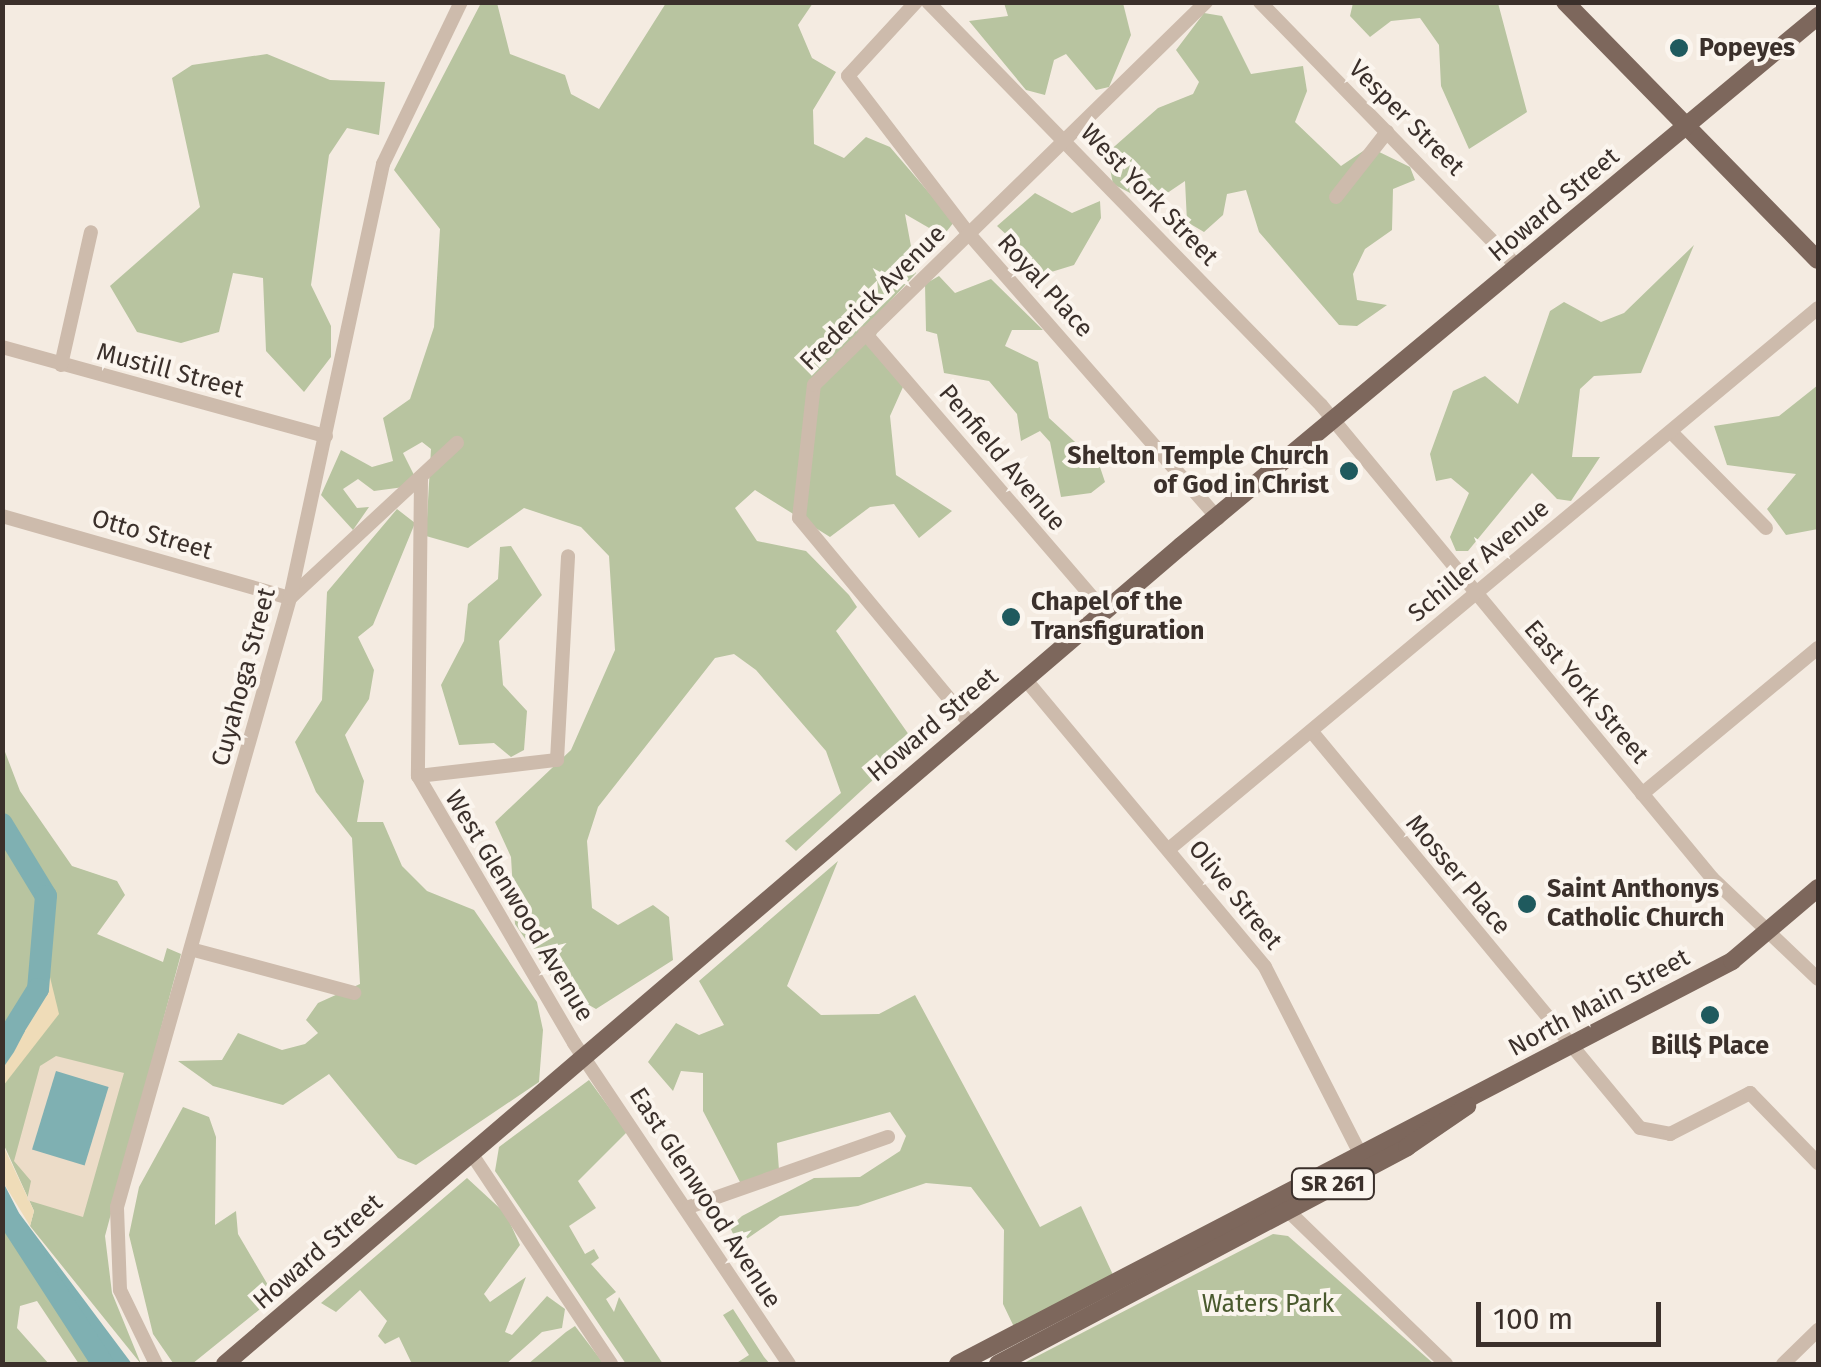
<!DOCTYPE html>
<style>
body{margin:0}
#map{position:relative;width:1821px;height:1367px;overflow:hidden;background:#f4ebe1;font-family:"Fira Sans",sans-serif}
div>[style]{position:absolute}
[style*='--x']{left:calc(var(--x)*1px);top:calc(var(--y)*1px);width:calc(var(--w)*1px);rotate:calc(var(--a)*1deg)}
.green>*{inset:0;background:#b8c4a0}
.sand>*{inset:0;background:#efdcb8}
.plaza>*{inset:0;background:#ecdcc8}
.water>*{inset:0;background:#7fb0b2;transform-origin:0 0}
.river>*{height:22px;margin:-11px;padding:0 11px;transform-origin:11px;border-radius:11px;background:#7fb0b2}
.minor>*{height:14px;margin:-7px;padding:0 7px;transform-origin:7px;border-radius:7px;background:#cdbbac}
.major>*{height:18px;margin:-9px;padding:0 9px;transform-origin:9px;border-radius:9px;background:#7d675c}
.dots>*{width:28px;height:28px;translate:-50% -50%;box-sizing:border-box;border:5px solid #fbf5ee;border-radius:50%}
span{translate:-50% -50%;white-space:nowrap;text-align:center;line-height:1.15;-webkit-text-stroke:8px #fbf5ee;paint-order:stroke}
.shield-label span{padding:2px 8px;background:#fbf5ee;border:2px solid;border-radius:8px;-webkit-text-stroke-width:0}
.shield-label{font-size:22px;color:#3b302b;font-weight:700}
.poi-label{font-size:25px;color:#3b302b;font-weight:700}
.left{translate:0 -50%;text-align:left}
.right{translate:-100% -50%;text-align:right}
.street-label{font-size:25px;color:#3b302b}
.park-label{font-size:25px;color:#4a5a2e}
.frame{position:absolute;inset:0;border:5px solid #3b302b;pointer-events:none}
.scale{position:absolute;left:1476px;top:1302px;width:185px;height:45px;box-sizing:border-box;border:5px solid #3b302b;border-top:0;padding-left:12px;font-size:30px;line-height:35px;white-space:nowrap;color:#3b302b;-webkit-text-stroke:8px #fbf5ee;paint-order:stroke}
</style>
<div id="map">
<div class="green">
<i style="clip-path:polygon(481px 3px,497px 3px,510px 54px,565px 75px,571px 94px,599px 109px,666px 3px,813px 3px,798px 25px,812px 58px,836px 72px,813px 110px,814px 144px,844px 158px,866px 137px,890px 147px,954px 222px,943px 236px,905px 214px,916px 273px,884px 308px,872px 349px,903px 387px,890px 416px,896px 475px,952px 511px,919px 538px,894px 504px,870px 507px,830px 537px,755px 490px,735px 508px,757px 541px,806px 551px,849px 595px,857px 607px,836px 631px,914px 742px,796px 851px,785px 841px,841px 793px,826px 751px,756px 670px,734px 654px,715px 658px,598px 807px,587px 841px,592px 908px,618px 925px,653px 905px,669px 917px,673px 960px,596px 1009px,559px 988px,515px 924px,511px 857px,495px 822px,571px 750px,615px 650px,609px 556px,581px 527px,524px 508px,468px 548px,426px 536px,431px 449px,422px 442px,403px 453px,414px 475px,404px 487px,374px 491px,358px 479px,343px 489px,357px 508px,369px 507px,353px 530px,321px 495px,341px 450px,372px 467px,393px 461px,383px 418px,410px 399px,434px 327px,440px 229px,394px 170px)"></i>
<i style="clip-path:polygon(1004px 3px,1123px 3px,1131px 35px,1109px 87px,1096px 90px,1066px 54px,1054px 60px,1045px 95px,1026px 90px,969px 21px,1008px 16px)"></i>
<i style="clip-path:polygon(1353px 3px,1498px 3px,1527px 112px,1469px 149px,1441px 86px,1439px 45px,1420px 18px,1391px 21px,1370px 37px,1350px 16px)"></i>
<i style="clip-path:polygon(1204px 13px,1222px 16px,1251px 74px,1303px 66px,1307px 91px,1295px 122px,1341px 166px,1369px 147px,1410px 167px,1415px 180px,1393px 189px,1392px 230px,1365px 249px,1353px 274px,1357px 300px,1387px 305px,1357px 326px,1339px 325px,1259px 232px,1246px 190px,1227px 194px,1223px 215px,1204px 232px,1187px 222px,1185px 181px,1151px 204px,1113px 184px,1107px 153px,1158px 108px,1193px 94px,1199px 82px,1176px 50px)"></i>
<i style="clip-path:polygon(267px 54px,330px 80px,385px 82px,379px 135px,347px 128px,329px 155px,311px 285px,331px 326px,331px 357px,304px 392px,266px 351px,263px 278px,233px 273px,219px 332px,181px 343px,137px 332px,110px 286px,200px 207px,172px 78px,192px 65px)"></i>
<i style="clip-path:polygon(1035px 193px,1072px 213px,1100px 201px,1101px 218px,1074px 265px,1035px 277px,1010px 262px,1010px 238px,997px 226px)"></i>
<i style="clip-path:polygon(1694px 245px,1641px 373px,1594px 376px,1580px 389px,1572px 457px,1600px 457px,1571px 501px,1557px 499px,1532px 473px,1468px 551px,1456px 551px,1450px 537px,1469px 493px,1451px 478px,1436px 481px,1430px 454px,1453px 391px,1485px 376px,1518px 404px,1550px 311px,1564px 302px,1601px 322px,1624px 313px)"></i>
<i style="clip-path:polygon(939px 276px,955px 293px,991px 279px,1043px 330px,1012px 330px,1005px 346px,1038px 362px,1049px 418px,1099px 464px,1105px 482px,1091px 493px,1061px 497px,1050px 442px,1040px 431px,1021px 441px,1017px 414px,989px 381px,944px 373px,937px 334px,926px 331px,925px 284px)"></i>
<i style="clip-path:polygon(1818px 385px,1818px 529px,1786px 535px,1767px 509px,1796px 474px,1727px 465px,1714px 426px,1779px 416px)"></i>
<i style="clip-path:polygon(397px 509px,415px 523px,373px 625px,358px 637px,374px 670px,369px 699px,345px 735px,364px 781px,357px 822px,383px 822px,402px 866px,427px 891px,474px 910px,537px 1002px,543px 1030px,539px 1082px,416px 1165px,398px 1158px,329px 1074px,283px 1105px,213px 1086px,178px 1061px,222px 1060px,238px 1033px,282px 1050px,305px 1044px,318px 1033px,306px 1020px,318px 1003px,360px 984px,352px 838px,316px 792px,295px 742px,322px 700px,327px 592px)"></i>
<i style="clip-path:polygon(511px 546px,542px 595px,499px 641px,503px 685px,527px 711px,524px 750px,511px 757px,494px 743px,459px 745px,441px 685px,464px 641px,468px 604px,498px 579px,500px 547px)"></i>
<i style="clip-path:polygon(2px 744px,20px 791px,72px 866px,117px 881px,125px 895px,97px 934px,163px 962px,167px 948px,181px 954px,105px 1236px,112px 1293px,141px 1364px,30px 1226px,34px 1211px,3px 1143px,3px 1086px,41px 1027px,3px 1033px)"></i>
<i style="clip-path:polygon(838px 861px,787px 986px,821px 1015px,879px 1014px,915px 995px,1040px 1227px,1081px 1206px,1114px 1277px,1015px 1329px,1003px 1304px,1004px 1230px,971px 1187px,926px 1183px,858px 1206px,780px 1216px,738px 1245px,730px 1227px,742px 1216px,814px 1178px,860px 1177px,900px 1151px,906px 1136px,890px 1112px,777px 1143px,779px 1170px,741px 1184px,703px 1111px,703px 1073px,681px 1071px,673px 1091px,648px 1062px,676px 1023px,699px 1035px,724px 1025px,699px 981px)"></i>
<i style="clip-path:polygon(589px 1080px,627px 1132px,578px 1181px,596px 1208px,569px 1226px,585px 1254px,594px 1249px,599px 1258px,591px 1264px,616px 1292px,606px 1299px,614px 1312px,619px 1297px,663px 1364px,626px 1364px,495px 1171px,499px 1147px)"></i>
<i style="clip-path:polygon(183px 1107px,209px 1117px,216px 1137px,215px 1225px,236px 1211px,238px 1234px,275px 1297px,192px 1364px,173px 1363px,153px 1334px,129px 1235px,139px 1187px)"></i>
<i style="clip-path:polygon(467px 1178px,506px 1214px,520px 1245px,484px 1294px,490px 1302px,526px 1277px,505px 1332px,512px 1335px,547px 1296px,565px 1309px,562px 1328px,542px 1332px,506px 1364px,412px 1364px,399px 1337px,385px 1344px,378px 1336px,387px 1321px,360px 1290px,336px 1312px,321px 1303px)"></i>
<i style="clip-path:polygon(2px 1208px,73px 1319px,104px 1364px,79px 1364px,37px 1301px,20px 1306px,17px 1328px,49px 1364px,3px 1364px)"></i>
<i style="clip-path:polygon(1273px 1234px,1288px 1236px,1434px 1364px,1022px 1364px)"></i>
<i style="clip-path:polygon(733px 1309px,764px 1357px,770px 1364px,735px 1364px,749px 1355px,723px 1315px)"></i>
<i style="clip-path:polygon(575px 1326px,604px 1364px,528px 1364px,566px 1332px)"></i>
</div>
<div class="sand">
<i style="clip-path:polygon(48px 969px,59px 1014px,3px 1086px,3px 1068px)"></i>
<i style="clip-path:polygon(2px 1143px,34px 1211px,30px 1226px,3px 1182px)"></i>
</div>
<div class="plaza">
<i style="clip-path:polygon(56px 1056px,124px 1073px,83px 1217px,27px 1200px,31px 1181px,14px 1161px,40px 1066px)"></i>
</div>
<div class="water">
<i style="clip-path:polygon(25px 1031px,14px 1052px,3px 1068px,3px 1033px)"></i>
<i style="left:56px;top:1071px;width:55px;height:82px;rotate:17deg"></i>
<i style="clip-path:polygon(3px 1182px,19px 1213px,132px 1364px,104px 1364px,3px 1208px)"></i>
</div>
<div class="river">
<i style="--x:2;--y:824;--w:84;--a:58.6"></i>
<i style="--x:46;--y:896;--w:93;--a:94.9"></i>
<i style="--x:38;--y:989;--w:68;--a:121.8"></i>
<i style="--x:2;--y:1208;--w:186;--a:57.1"></i>
</div>
<div class="minor">
<i style="--x:916;--y:2;--w:100;--a:132.6"></i>
<i style="--x:848;--y:76;--w:199;--a:52.6"></i>
<i style="--x:969;--y:234;--w:378;--a:48.8"></i>
<i style="--x:928;--y:2;--w:563;--a:45.72"></i>
<i style="--x:1321;--y:405;--w:614;--a:50.42"></i>
<i style="--x:1712;--y:878;--w:146;--a:43.6"></i>
<i style="--x:1260;--y:2;--w:370;--a:45.8"></i>
<i style="--x:1336;--y:197;--w:83;--a:-51.9"></i>
<i style="--x:865;--y:333;--w:368;--a:49.3"></i>
<i style="--x:2;--y:347;--w:336;--a:15.4"></i>
<i style="--x:61;--y:365;--w:136;--a:-77.3"></i>
<i style="--x:1671;--y:432;--w:135;--a:45.3"></i>
<i style="--x:421;--y:478;--w:298;--a:90.6"></i>
<i style="--x:418;--y:776;--w:309;--a:59.7"></i>
<i style="--x:574;--y:1043;--w:386;--a:56.2"></i>
<i style="--x:2;--y:516;--w:299;--a:15.9"></i>
<i style="--x:290;--y:598;--w:228;--a:-42.9"></i>
<i style="--x:1026;--y:680;--w:373;--a:50.2"></i>
<i style="--x:1265;--y:967;--w:220;--a:63"></i>
<i style="--x:971;--y:725;--w:269;--a:-129.7"></i>
<i style="--x:799;--y:518;--w:134;--a:-83.6"></i>
<i style="--x:814;--y:385;--w:548;--a:-44.33"></i>
<i style="--x:1312;--y:732;--w:514;--a:50.37"></i>
<i style="--x:1640;--y:1128;--w:31;--a:11"></i>
<i style="--x:1670;--y:1134;--w:90;--a:-27.1"></i>
<i style="--x:1750;--y:1093;--w:98;--a:45.8"></i>
<i style="--x:418;--y:776;--w:140;--a:-6.6"></i>
<i style="--x:557;--y:760;--w:204;--a:-86.9"></i>
<i style="--x:1642;--y:794;--w:229;--a:-39.7"></i>
<i style="--x:1169;--y:849;--w:845;--a:-39.81"></i>
<i style="--x:194;--y:950;--w:166;--a:15"></i>
<i style="--x:471;--y:1153;--w:253;--a:56.4"></i>
<i style="--x:1281;--y:1204;--w:230;--a:44.1"></i>
<i style="--x:689;--y:1207;--w:211;--a:-19.4"></i>
<i style="--x:156;--y:1364;--w:82;--a:-115.9"></i>
<i style="--x:120;--y:1290;--w:83;--a:-92.1"></i>
<i style="--x:117;--y:1207;--w:633;--a:-74.14"></i>
<i style="--x:290;--y:598;--w:444;--a:-77.9"></i>
<i style="--x:383;--y:164;--w:180;--a:-64.3"></i>
<i style="--x:1783;--y:1364;--w:49;--a:-44.2"></i>
</div>
<div class="major">
<i style="--x:1565;--y:2;--w:361;--a:45.6"></i>
<i style="--x:225;--y:1364;--w:1258;--a:-40.55"></i>
<i style="--x:1181;--y:546;--w:829;--a:-39.76"></i>
<i style="--x:958;--y:1364;--w:873;--a:-27.5"></i>
<i style="--x:1732;--y:961;--w:113;--a:-40.3"></i>
<i style="--x:998;--y:1364;--w:463;--a:-27.9"></i>
<i style="--x:1407;--y:1147;--w:73;--a:-34.3"></i>
</div>
<div class="dots">
<i style="left:1679px;top:48px;background:#1f5a5e"></i>
<i style="left:1349px;top:471px;background:#1f5a5e"></i>
<i style="left:1011px;top:617px;background:#1f5a5e"></i>
<i style="left:1527px;top:904px;background:#1f5a5e"></i>
<i style="left:1710px;top:1015px;background:#1f5a5e"></i>
</div>
<div class="shield-label">
<span style="left:1333px;top:1184px">SR 261</span>
</div>
<div class="poi-label">
<span class="left" style="left:1699px;top:48px">Popeyes</span>
<span class="right" style="left:1329px;top:471px">Shelton Temple Church<br>of God in Christ</span>
<span class="left" style="left:1031px;top:617px">Chapel of the<br>Transfiguration</span>
<span class="left" style="left:1547px;top:904px">Saint Anthonys<br>Catholic Church</span>
<span style="left:1710px;top:1046px">Bill$ Place</span>
</div>
<div class="street-label">
<span style="left:1406px;top:118px;rotate:45deg">Vesper Street</span>
<span style="left:1149px;top:195px;rotate:46deg">West York Street</span>
<span style="left:1554px;top:205px;rotate:-40deg">Howard Street</span>
<span style="left:1045px;top:286px;rotate:48deg">Royal Place</span>
<span style="left:873px;top:298px;rotate:-45deg">Frederick Avenue</span>
<span style="left:170px;top:371px;rotate:15deg">Mustill Street</span>
<span style="left:1002px;top:458px;rotate:50deg">Penfield Avenue</span>
<span style="left:152px;top:535px;rotate:16deg">Otto Street</span>
<span style="left:1479px;top:561px;rotate:-40deg">Schiller Avenue</span>
<span style="left:244px;top:677px;rotate:-75deg">Cuyahoga Street</span>
<span style="left:1586px;top:692px;rotate:50deg">East York Street</span>
<span style="left:933px;top:725px;rotate:-40deg">Howard Street</span>
<span style="left:1458px;top:875px;rotate:50deg">Mosser Place</span>
<span style="left:1235px;top:895px;rotate:51deg">Olive Street</span>
<span style="left:519px;top:906px;rotate:59deg">West Glenwood Avenue</span>
<span style="left:1599px;top:1003px;rotate:-28deg">North Main Street</span>
<span style="left:705px;top:1198px;rotate:57deg">East Glenwood Avenue</span>
<span style="left:318px;top:1252px;rotate:-41deg">Howard Street</span>
</div>
<div class="park-label">
<span style="left:1268px;top:1304px">Waters Park</span>
</div>
<div class="frame"></div>
<div class="scale">100 m</div>
</div>
